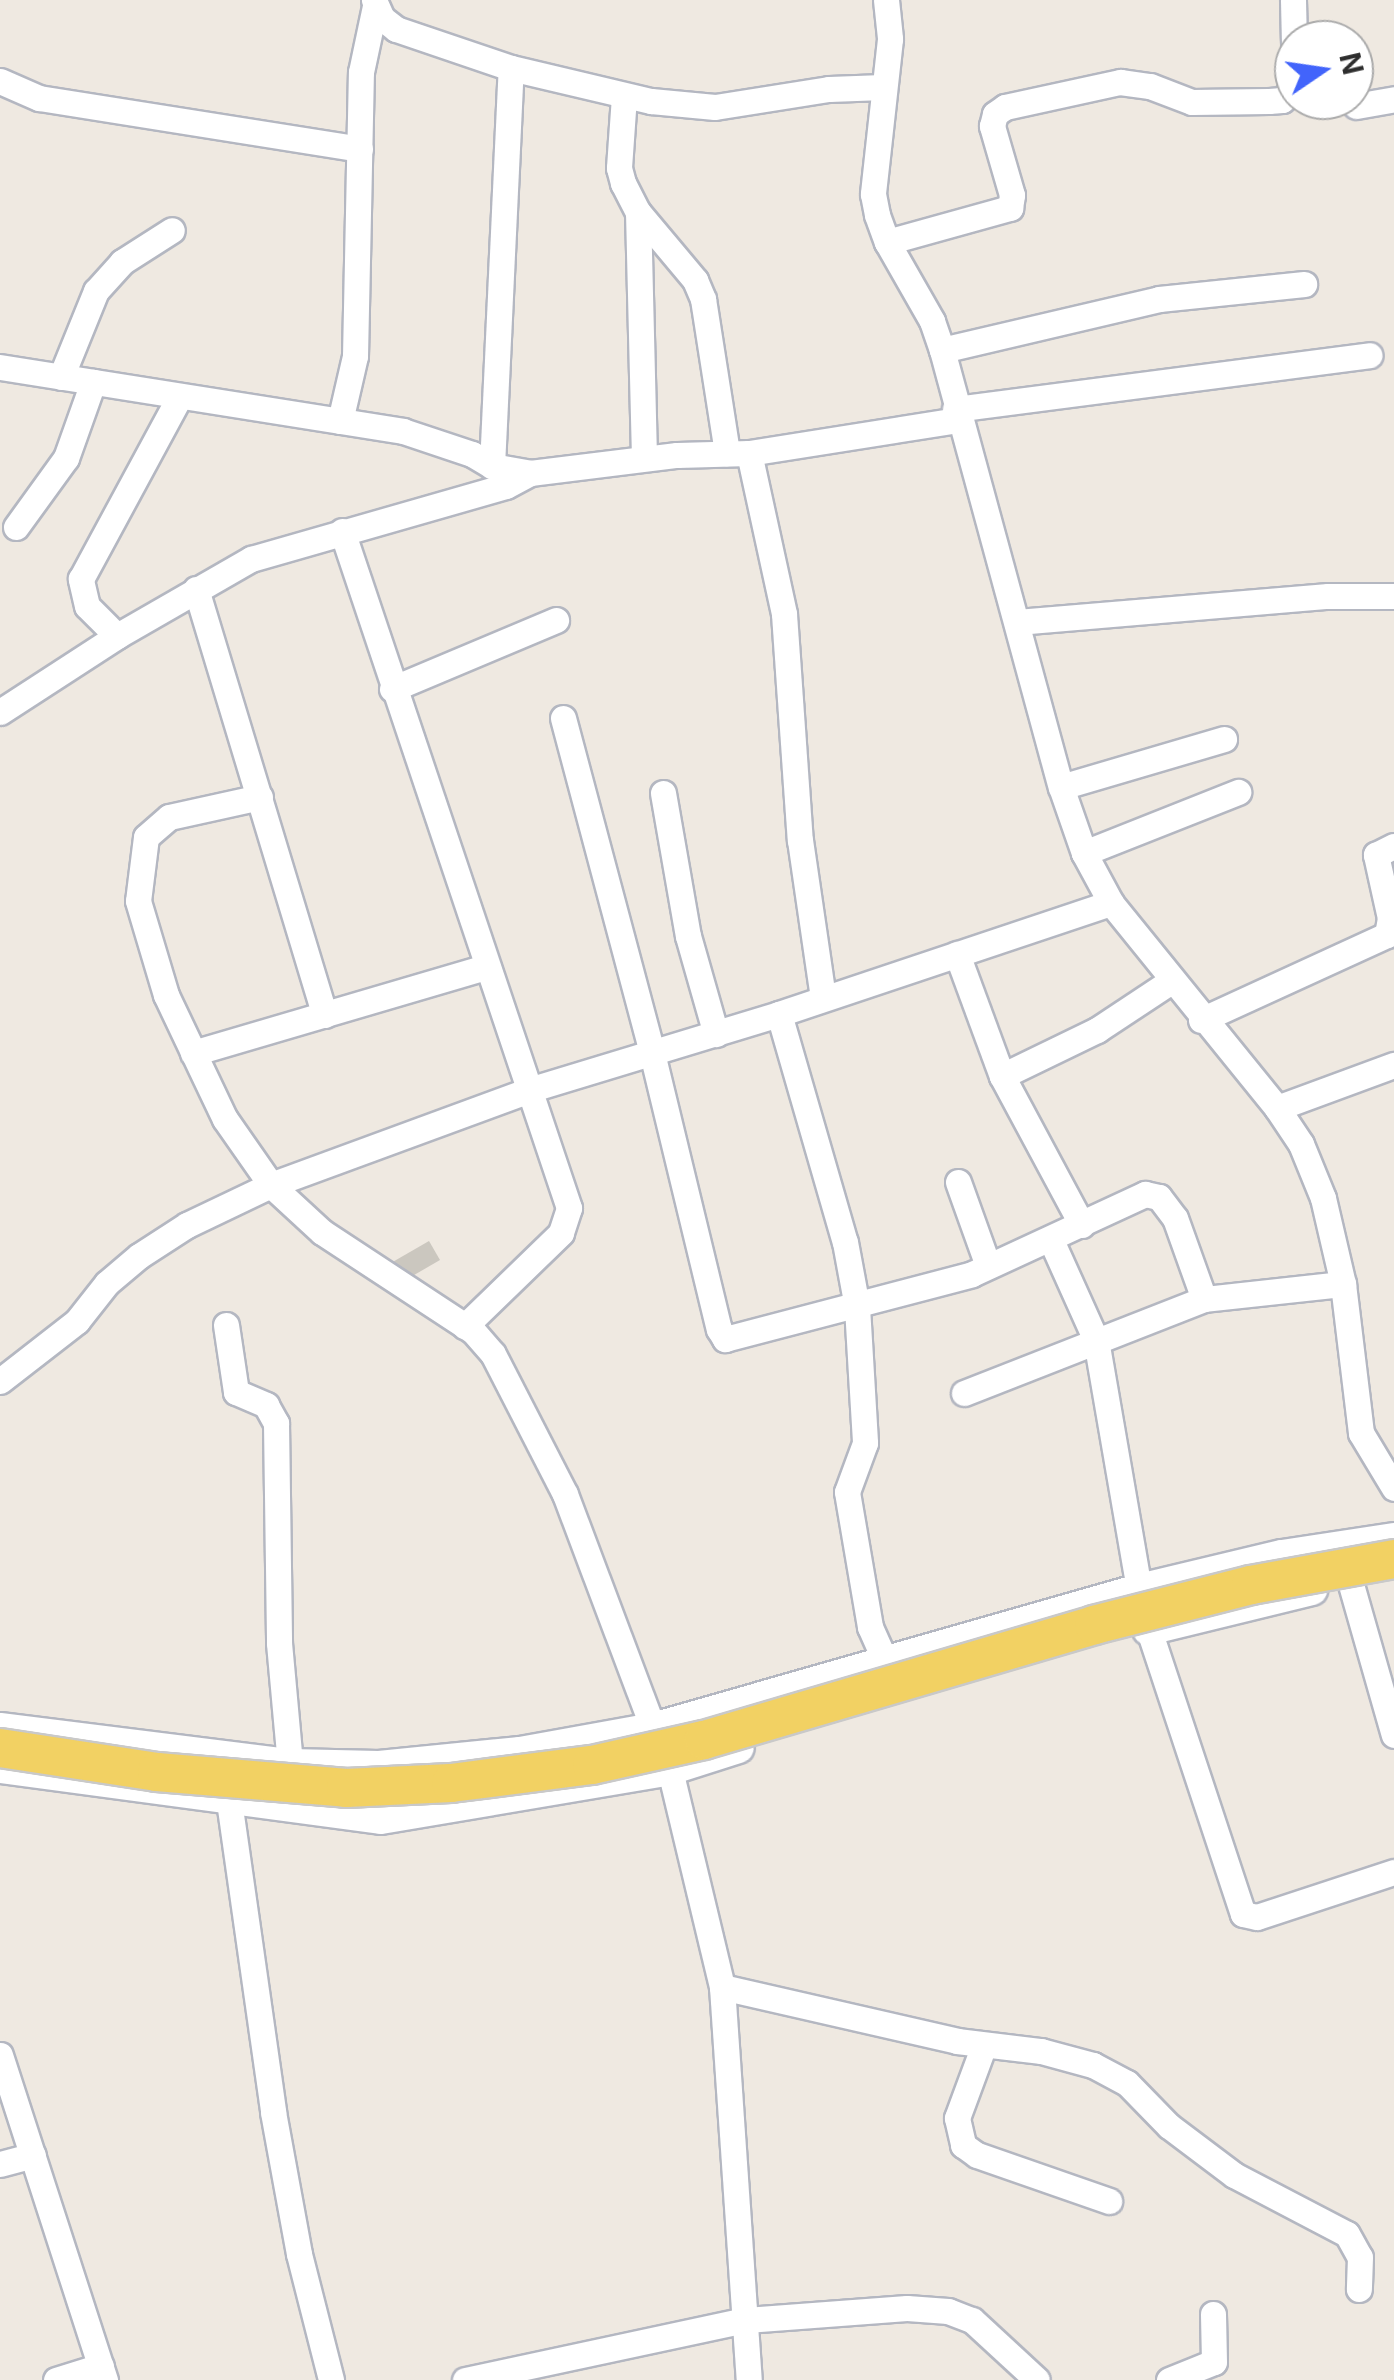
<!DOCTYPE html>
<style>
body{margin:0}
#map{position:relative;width:1394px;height:2380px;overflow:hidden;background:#efe9e1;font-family:Inter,sans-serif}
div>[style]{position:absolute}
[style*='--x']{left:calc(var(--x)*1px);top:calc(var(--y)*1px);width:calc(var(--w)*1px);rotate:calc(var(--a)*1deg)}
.building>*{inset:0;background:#cbc7bf;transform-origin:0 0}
.roads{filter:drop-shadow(2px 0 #b4b7c1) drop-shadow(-2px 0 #b4b7c1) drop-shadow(0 2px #b4b7c1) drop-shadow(0 -2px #b4b7c1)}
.minor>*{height:25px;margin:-12.5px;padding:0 12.5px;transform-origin:12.5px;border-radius:12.5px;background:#fff}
.tertiary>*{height:30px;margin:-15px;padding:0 15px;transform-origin:15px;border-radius:15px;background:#fff}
.bridges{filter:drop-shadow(2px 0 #c9c9c9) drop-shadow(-2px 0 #c9c9c9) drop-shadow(0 2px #c9c9c9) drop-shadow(0 -2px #c9c9c9)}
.primary-bridge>*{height:38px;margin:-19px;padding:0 19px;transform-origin:19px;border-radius:19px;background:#f2d163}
span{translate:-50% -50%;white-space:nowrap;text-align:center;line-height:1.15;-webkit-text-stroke:10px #fff;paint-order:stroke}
.north{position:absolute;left:1274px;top:20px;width:100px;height:100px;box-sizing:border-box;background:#fff;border:2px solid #ababab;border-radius:50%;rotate:77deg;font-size:28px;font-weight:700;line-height:40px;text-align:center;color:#2e2e2e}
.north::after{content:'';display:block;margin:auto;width:35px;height:45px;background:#4264fb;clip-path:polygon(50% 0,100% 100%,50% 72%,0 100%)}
</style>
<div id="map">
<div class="building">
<i style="left:429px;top:1241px;width:22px;height:43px;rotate:60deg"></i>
</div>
<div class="roads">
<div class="minor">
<i style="--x:374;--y:0;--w:20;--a:66"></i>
<i style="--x:382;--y:18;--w:18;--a:38"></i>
<i style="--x:396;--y:29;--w:121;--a:18.7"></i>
<i style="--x:511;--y:68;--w:144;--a:13.3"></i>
<i style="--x:651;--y:101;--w:64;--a:5.4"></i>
<i style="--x:715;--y:107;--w:115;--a:-9"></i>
<i style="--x:829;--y:89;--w:54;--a:-2.1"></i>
<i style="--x:886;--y:0;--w:39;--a:84"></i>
<i style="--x:890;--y:39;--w:156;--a:96.3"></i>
<i style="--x:873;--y:194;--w:21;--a:79"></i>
<i style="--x:877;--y:215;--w:29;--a:70"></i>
<i style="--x:887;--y:242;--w:91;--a:60.3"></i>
<i style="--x:932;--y:321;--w:31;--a:71"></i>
<i style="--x:942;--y:350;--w:453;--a:74.8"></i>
<i style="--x:1061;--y:787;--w:70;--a:70.8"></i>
<i style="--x:1084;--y:853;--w:57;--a:61.6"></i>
<i style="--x:1111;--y:903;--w:264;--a:51"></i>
<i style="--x:1277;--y:1108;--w:43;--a:56.3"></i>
<i style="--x:1301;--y:1144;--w:58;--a:67.8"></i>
<i style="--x:1323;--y:1198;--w:88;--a:76.9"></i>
<i style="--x:1343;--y:1284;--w:150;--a:83.1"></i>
<i style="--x:1361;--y:1433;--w:64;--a:59"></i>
<i style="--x:1293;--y:0;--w:45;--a:88.7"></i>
<i style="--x:0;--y:81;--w:43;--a:23.6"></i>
<i style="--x:39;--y:98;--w:325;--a:9"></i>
<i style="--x:624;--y:96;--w:72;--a:94"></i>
<i style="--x:619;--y:168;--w:16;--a:75"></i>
<i style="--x:623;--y:183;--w:33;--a:63"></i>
<i style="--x:638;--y:212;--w:89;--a:50"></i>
<i style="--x:695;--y:280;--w:21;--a:67"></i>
<i style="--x:703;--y:299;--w:156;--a:81.1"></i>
<i style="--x:1356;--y:106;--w:39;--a:-10"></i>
<i style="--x:638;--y:212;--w:246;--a:88.6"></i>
<i style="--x:887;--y:242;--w:128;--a:-15.5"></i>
<i style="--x:1010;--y:208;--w:13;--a:-81"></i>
<i style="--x:1012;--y:195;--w:72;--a:-106.2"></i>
<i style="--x:992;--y:126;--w:12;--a:-76"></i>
<i style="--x:995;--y:114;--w:12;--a:-35"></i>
<i style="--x:1005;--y:107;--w:118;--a:-12.3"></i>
<i style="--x:1120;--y:82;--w:30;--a:8"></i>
<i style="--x:1150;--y:86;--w:45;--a:20.9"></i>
<i style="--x:1192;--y:102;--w:77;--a:-0.7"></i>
<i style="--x:1269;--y:101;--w:13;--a:-4"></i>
<i style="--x:1282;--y:100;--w:16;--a:-43"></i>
<i style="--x:942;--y:350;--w:223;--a:-13.2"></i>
<i style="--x:1159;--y:299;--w:146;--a:-5.9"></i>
<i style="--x:0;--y:367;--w:408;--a:9"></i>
<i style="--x:403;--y:431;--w:73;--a:18.4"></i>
<i style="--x:472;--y:454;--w:23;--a:31"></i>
<i style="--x:492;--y:466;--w:39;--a:10"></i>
<i style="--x:530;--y:473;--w:148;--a:-7"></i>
<i style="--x:677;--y:455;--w:72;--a:-1.6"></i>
<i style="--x:749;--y:453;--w:212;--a:-9"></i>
<i style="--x:61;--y:377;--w:93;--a:-67.9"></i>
<i style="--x:96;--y:291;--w:39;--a:-48"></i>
<i style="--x:122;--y:262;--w:59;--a:-32.6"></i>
<i style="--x:955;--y:409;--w:418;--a:-7.4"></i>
<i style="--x:340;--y:421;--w:67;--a:-77"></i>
<i style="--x:355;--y:356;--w:284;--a:-88.8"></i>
<i style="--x:361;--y:72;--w:67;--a:-78"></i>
<i style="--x:749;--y:453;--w:165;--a:77.7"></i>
<i style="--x:784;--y:614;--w:227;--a:86"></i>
<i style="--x:800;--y:840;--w:159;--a:81.7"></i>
<i style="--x:492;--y:466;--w:398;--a:-87.3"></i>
<i style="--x:16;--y:527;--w:85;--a:-54.1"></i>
<i style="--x:66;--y:458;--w:81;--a:-70.4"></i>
<i style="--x:342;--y:531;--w:714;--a:71.46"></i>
<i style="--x:569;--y:1208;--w:26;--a:108"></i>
<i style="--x:561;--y:1233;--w:134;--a:135.9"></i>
<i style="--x:196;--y:589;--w:445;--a:73.2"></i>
<i style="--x:1017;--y:622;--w:312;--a:-4.8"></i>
<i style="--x:1328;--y:596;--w:66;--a:0"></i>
<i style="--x:117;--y:636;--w:42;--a:-135"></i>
<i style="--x:87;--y:606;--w:28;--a:-103"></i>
<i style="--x:81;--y:579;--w:208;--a:-61.6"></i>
<i style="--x:392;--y:689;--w:178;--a:-22.8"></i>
<i style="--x:0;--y:712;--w:140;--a:-33"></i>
<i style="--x:117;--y:636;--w:155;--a:-29.9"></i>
<i style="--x:251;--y:559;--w:265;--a:-16"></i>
<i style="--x:506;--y:486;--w:27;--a:-28"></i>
<i style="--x:563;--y:718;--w:347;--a:75.1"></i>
<i style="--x:652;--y:1053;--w:284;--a:76.4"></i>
<i style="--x:719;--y:1329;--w:12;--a:59"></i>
<i style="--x:725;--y:1339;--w:255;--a:-14.7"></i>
<i style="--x:972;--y:1274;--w:191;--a:-24.8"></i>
<i style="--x:1145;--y:1194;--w:14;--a:12"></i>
<i style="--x:1159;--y:1197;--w:26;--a:53"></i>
<i style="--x:1175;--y:1218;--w:86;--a:70.3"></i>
<i style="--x:1061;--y:787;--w:170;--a:-16.4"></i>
<i style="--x:663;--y:793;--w:145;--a:80.1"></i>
<i style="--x:688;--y:936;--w:102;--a:74.1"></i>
<i style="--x:260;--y:797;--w:93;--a:167.6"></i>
<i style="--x:169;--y:817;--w:30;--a:139"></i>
<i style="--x:146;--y:837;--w:64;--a:97.1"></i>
<i style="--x:138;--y:901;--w:98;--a:73.4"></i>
<i style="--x:166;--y:995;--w:137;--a:64.6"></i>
<i style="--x:225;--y:1119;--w:80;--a:55.1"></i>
<i style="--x:271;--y:1185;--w:69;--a:42.7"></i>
<i style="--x:322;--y:1232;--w:181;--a:33.3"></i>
<i style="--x:473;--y:1331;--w:30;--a:49"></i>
<i style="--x:493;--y:1354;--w:157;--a:62.8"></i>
<i style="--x:565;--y:1494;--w:250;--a:69.4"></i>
<i style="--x:1084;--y:853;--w:166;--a:-21.6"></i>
<i style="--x:957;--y:954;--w:130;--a:69.8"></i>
<i style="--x:1002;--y:1076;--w:169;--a:61.8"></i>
<i style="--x:779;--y:1014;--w:237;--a:73.9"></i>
<i style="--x:845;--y:1242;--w:66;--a:79.5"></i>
<i style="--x:857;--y:1307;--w:136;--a:86.6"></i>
<i style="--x:865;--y:1443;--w:52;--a:110.2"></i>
<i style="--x:847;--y:1492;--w:137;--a:80.3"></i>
<i style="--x:870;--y:1627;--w:39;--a:66"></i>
<i style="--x:1201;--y:1020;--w:205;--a:-24.6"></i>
<i style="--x:1387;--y:935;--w:17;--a:-80"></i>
<i style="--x:1390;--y:918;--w:65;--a:-102.5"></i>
<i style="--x:1376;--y:855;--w:20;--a:-27"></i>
<i style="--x:193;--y:1053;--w:304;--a:-16.4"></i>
<i style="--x:1002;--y:1076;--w:106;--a:-25.8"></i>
<i style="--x:1097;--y:1030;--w:89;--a:-33.5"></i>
<i style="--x:1277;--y:1108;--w:125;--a:-20.2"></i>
<i style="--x:958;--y:1182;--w:89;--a:70.3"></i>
<i style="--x:1051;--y:1240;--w:110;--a:65.8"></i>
<i style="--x:1096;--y:1340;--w:253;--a:80.2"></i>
<i style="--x:226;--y:1325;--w:68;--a:81.5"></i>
<i style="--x:236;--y:1392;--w:33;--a:23"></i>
<i style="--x:266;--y:1405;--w:21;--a:61"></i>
<i style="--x:276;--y:1423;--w:220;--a:89.2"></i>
<i style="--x:279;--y:1643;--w:121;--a:84.8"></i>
<i style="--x:0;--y:1381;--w:98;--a:-37.9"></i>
<i style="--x:77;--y:1321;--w:48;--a:-51.7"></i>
<i style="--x:107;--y:1283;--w:42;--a:-40.2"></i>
<i style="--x:139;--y:1256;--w:57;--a:-32.9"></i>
<i style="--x:187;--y:1225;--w:93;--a:-25.5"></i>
<i style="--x:271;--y:1185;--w:278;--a:-20.2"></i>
<i style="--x:532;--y:1089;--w:258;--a:-16.9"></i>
<i style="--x:779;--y:1014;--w:350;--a:-18.5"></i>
<i style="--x:964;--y:1393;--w:258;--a:-21.4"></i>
<i style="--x:1204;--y:1299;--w:140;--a:-6.2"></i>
<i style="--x:1350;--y:1581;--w:160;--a:74.1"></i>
<i style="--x:1149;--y:1630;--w:299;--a:71.7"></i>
<i style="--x:1243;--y:1914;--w:14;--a:12"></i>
<i style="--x:1257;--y:1917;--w:144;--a:-18.2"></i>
<i style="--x:670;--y:1770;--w:223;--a:76.5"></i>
<i style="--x:722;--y:1987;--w:394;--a:86.1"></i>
<i style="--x:229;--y:1801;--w:314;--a:81.9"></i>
<i style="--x:273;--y:2112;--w:144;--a:79.6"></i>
<i style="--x:299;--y:2254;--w:130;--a:75.7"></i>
<i style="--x:722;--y:1987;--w:241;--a:12.9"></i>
<i style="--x:957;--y:2041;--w:85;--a:6.8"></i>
<i style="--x:1041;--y:2051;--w:54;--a:15.1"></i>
<i style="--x:1093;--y:2065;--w:38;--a:28"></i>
<i style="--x:1127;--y:2083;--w:60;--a:45.7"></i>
<i style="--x:1169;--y:2126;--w:81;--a:37"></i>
<i style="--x:1234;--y:2175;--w:127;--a:27.6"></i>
<i style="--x:1347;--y:2234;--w:26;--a:61"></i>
<i style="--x:1360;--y:2257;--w:32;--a:92"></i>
<i style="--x:984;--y:2045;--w:78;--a:110.3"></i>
<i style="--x:957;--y:2118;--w:28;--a:77"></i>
<i style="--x:963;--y:2145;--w:17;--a:36"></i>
<i style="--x:977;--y:2155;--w:140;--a:19.2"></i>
<i style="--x:0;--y:2055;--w:342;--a:72.1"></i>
<i style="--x:0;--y:2164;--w:34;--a:-15"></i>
<i style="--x:56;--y:2380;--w:47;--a:-17.3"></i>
<i style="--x:465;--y:2380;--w:287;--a:-12.1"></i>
<i style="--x:746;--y:2320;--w:161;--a:-4.3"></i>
<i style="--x:907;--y:2308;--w:41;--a:4.2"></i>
<i style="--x:948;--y:2311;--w:26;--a:21"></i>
<i style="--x:972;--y:2320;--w:88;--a:42.7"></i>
<i style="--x:1169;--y:2380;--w:48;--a:-21.8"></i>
<i style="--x:1214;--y:2362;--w:48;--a:-91.2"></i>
</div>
<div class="tertiary">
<i style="--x:1148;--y:1630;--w:169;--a:-13.7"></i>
<i style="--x:0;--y:1728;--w:292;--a:7.1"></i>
<i style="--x:290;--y:1764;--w:89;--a:1.3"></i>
<i style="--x:379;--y:1766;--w:142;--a:-5.7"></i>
<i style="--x:520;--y:1752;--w:135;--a:-10.2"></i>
<i style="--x:653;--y:1728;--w:505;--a:-15.96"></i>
<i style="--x:1139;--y:1589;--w:147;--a:-13.4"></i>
<i style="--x:1282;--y:1555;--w:113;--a:-8.6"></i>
<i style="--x:0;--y:1768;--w:384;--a:7.6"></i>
<i style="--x:381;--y:1819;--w:293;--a:-9.6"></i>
<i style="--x:670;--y:1770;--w:72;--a:-17.7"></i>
</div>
</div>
<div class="bridges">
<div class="primary-bridge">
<i style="--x:0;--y:1748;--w:159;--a:8.7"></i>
<i style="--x:157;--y:1772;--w:190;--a:4.8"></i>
<i style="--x:346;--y:1788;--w:105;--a:-2.7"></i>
<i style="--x:451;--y:1783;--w:142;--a:-7.3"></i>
<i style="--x:592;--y:1765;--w:115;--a:-12.6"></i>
<i style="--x:704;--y:1740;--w:407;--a:-16.4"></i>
<i style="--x:1094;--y:1625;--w:162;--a:-14.3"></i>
<i style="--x:1251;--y:1585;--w:145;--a:-10.3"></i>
</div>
</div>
<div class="north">N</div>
</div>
